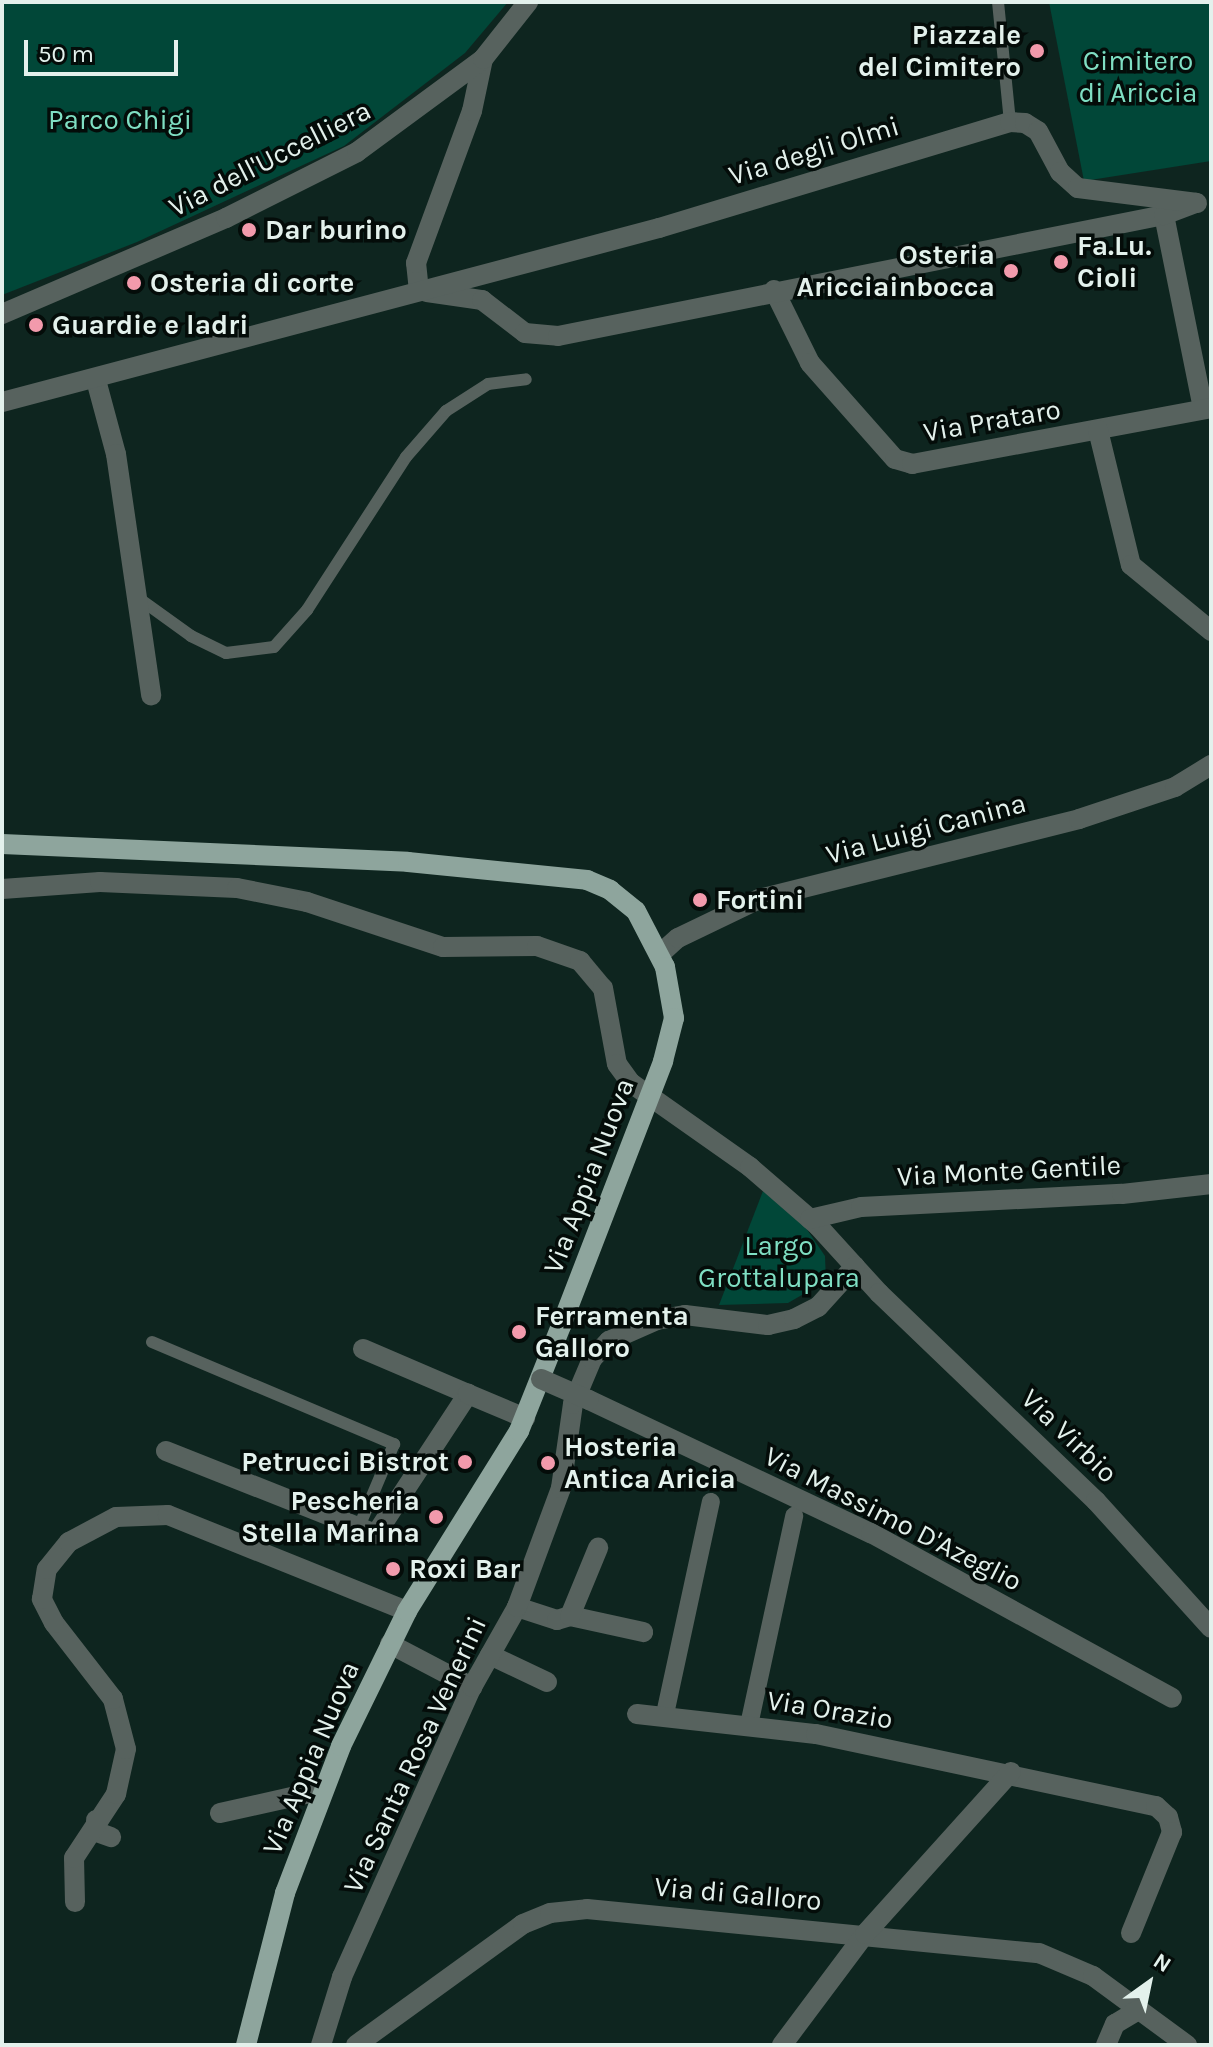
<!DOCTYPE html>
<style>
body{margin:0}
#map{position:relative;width:1213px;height:2047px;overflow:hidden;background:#0e251f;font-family:Karla,sans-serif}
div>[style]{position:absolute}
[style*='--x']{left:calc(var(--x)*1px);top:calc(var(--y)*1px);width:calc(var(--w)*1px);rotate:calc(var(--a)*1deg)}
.green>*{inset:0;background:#014738}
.service>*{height:12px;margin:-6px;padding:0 6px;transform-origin:6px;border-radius:6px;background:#57625e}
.pedestrian>*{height:18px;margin:-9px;padding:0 9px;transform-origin:9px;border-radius:9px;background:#57625e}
.minor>*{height:20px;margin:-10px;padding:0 10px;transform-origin:10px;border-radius:10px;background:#57625e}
.tertiary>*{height:20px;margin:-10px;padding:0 10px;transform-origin:10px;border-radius:10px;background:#57625e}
.primary>*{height:20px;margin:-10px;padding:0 10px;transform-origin:10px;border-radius:10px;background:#8ea59d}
.minor-bridge>*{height:20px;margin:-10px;padding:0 10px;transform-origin:10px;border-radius:10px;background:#57625e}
.primary-bridge>*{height:20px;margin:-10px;padding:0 10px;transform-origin:10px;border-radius:10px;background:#8ea59d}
.dots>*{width:22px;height:22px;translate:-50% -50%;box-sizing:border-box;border:4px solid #040c09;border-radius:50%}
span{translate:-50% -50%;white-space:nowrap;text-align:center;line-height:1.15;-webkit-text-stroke:7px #040c09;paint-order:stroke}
.poi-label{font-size:28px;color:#e3f1ec;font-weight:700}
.right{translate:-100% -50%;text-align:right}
.left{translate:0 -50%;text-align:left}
.park-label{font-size:28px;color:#7fdfc3}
.street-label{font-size:28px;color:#e3f1ec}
.frame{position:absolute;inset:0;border:4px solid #e3f1ec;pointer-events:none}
.north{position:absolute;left:1109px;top:1943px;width:80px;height:80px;-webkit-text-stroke:6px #040c09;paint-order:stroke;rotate:33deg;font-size:22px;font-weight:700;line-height:32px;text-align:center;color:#e3f1ec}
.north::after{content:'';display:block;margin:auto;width:28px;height:36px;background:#e3f1ec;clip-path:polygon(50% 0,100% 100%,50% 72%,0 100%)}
.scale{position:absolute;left:24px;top:40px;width:154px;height:36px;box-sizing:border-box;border:4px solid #e3f1ec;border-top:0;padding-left:10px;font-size:24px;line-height:28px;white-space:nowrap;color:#e3f1ec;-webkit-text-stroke:6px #040c09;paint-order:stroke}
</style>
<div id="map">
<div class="green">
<i style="clip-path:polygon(2px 2px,508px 2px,465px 53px,344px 146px,137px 242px,2px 295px)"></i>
<i style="clip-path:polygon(1049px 2px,1211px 2px,1211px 161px,1084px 181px)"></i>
<i style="clip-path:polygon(763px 1191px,806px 1228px,825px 1256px,826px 1281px,788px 1303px,719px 1305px)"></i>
</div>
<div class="service">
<i style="--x:998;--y:2;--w:121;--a:84.3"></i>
<i style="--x:137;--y:597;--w:67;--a:35.8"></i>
<i style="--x:191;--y:636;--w:39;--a:26"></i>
<i style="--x:226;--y:653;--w:48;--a:-7.1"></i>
<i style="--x:274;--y:647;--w:50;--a:-48.3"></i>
<i style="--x:307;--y:610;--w:182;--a:-57.1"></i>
<i style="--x:406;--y:457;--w:61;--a:-49"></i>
<i style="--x:446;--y:411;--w:50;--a:-32.7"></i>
<i style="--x:488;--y:384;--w:38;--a:-7"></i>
<i style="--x:152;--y:1342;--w:263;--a:22.9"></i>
<i style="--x:394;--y:1444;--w:90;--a:112.9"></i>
</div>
<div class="pedestrian">
<i style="--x:665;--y:1714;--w:217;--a:-77.8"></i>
<i style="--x:749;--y:1725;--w:214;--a:-77.8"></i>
</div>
<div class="minor">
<i style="--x:1164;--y:215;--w:198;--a:78.6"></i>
<i style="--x:774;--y:290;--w:81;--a:63.7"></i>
<i style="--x:810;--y:363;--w:128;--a:48.5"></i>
<i style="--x:895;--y:459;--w:18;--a:16"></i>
<i style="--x:912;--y:464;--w:304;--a:-10.6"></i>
<i style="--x:96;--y:380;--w:77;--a:74.9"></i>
<i style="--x:116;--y:454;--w:244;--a:81.7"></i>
<i style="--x:1098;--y:430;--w:139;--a:76.3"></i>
<i style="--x:1131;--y:565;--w:104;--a:39.5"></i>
<i style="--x:2;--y:889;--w:98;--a:-4.1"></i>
<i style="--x:100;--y:882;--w:137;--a:2.5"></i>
<i style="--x:237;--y:888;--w:71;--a:11.3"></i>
<i style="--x:307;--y:902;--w:143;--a:18.3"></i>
<i style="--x:443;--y:947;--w:94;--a:-0.6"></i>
<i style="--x:537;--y:946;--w:46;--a:19.2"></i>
<i style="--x:580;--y:961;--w:35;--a:50"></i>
<i style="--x:603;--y:988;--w:77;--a:79.6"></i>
<i style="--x:617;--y:1064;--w:24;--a:54"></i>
<i style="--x:631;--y:1083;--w:146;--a:35.2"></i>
<i style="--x:750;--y:1167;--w:90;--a:40.9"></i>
<i style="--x:818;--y:1226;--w:91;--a:47.7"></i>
<i style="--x:879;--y:1293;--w:301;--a:43.8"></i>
<i style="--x:1096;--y:1501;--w:171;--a:47.8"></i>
<i style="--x:660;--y:954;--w:24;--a:-42"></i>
<i style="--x:678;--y:938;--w:90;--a:-25.7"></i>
<i style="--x:759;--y:899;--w:330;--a:-14"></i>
<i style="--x:1079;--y:819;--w:101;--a:-18.4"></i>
<i style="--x:1175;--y:787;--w:42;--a:-31.4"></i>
<i style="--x:810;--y:1219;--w:52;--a:-13.2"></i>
<i style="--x:861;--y:1207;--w:261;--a:-2.9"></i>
<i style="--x:1122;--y:1194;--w:90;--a:-6.4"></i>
<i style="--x:363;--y:1349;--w:114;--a:23.2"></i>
<i style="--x:589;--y:1400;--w:312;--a:25.3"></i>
<i style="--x:871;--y:1533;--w:343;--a:28.7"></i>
<i style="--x:166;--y:1451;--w:226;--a:21.6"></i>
<i style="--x:376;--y:1534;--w:168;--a:-56.7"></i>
<i style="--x:468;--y:1394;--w:62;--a:22.8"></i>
<i style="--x:517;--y:1607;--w:42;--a:18"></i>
<i style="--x:557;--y:1620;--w:14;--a:-17"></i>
<i style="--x:570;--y:1616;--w:75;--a:12.4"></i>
<i style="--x:570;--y:1616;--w:74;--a:-67.6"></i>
<i style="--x:390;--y:1644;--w:93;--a:27.7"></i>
<i style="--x:490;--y:1655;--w:63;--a:25.3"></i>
<i style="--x:637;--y:1714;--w:180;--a:6.4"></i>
<i style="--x:816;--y:1734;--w:348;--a:12"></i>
<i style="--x:1156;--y:1806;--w:16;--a:43"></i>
<i style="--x:1168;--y:1817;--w:16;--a:75"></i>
<i style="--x:1172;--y:1832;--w:109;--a:112.1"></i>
<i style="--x:220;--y:1813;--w:106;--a:-12.6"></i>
<i style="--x:96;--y:1820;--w:12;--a:85"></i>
<i style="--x:97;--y:1832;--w:15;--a:20"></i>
<i style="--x:75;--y:1902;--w:44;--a:-91.3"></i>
<i style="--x:74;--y:1858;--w:77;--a:-56.7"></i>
<i style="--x:116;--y:1794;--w:46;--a:-77.5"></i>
<i style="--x:126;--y:1749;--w:52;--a:-104.6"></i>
<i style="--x:113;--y:1699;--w:96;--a:-127.8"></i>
<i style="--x:54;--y:1623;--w:27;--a:-117"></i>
<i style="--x:42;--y:1599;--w:30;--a:-81"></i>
<i style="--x:47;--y:1569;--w:35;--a:-51"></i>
<i style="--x:69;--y:1542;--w:53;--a:-28"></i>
<i style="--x:116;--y:1517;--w:52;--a:-2.2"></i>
<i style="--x:168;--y:1515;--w:258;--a:21.9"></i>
<i style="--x:321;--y:2045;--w:71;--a:-72.8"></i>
<i style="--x:342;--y:1977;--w:318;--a:-65.9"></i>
<i style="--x:472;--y:1687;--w:92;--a:-60.6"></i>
<i style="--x:517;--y:1607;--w:127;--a:-69.7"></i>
<i style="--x:561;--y:1488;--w:85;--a:-81.9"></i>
<i style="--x:573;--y:1404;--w:49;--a:-67.1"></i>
<i style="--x:592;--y:1359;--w:25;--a:-47"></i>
<i style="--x:609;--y:1341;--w:52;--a:-23.6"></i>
<i style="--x:657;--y:1320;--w:28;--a:-10"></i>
<i style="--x:685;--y:1315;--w:84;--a:6.9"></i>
<i style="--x:768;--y:1325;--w:27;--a:-13"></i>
<i style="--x:794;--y:1319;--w:27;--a:-27"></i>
<i style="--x:818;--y:1307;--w:55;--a:-47.9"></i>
<i style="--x:356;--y:2045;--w:206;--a:-35.9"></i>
<i style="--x:523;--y:1924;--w:29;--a:-22"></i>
<i style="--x:550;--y:1913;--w:37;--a:-6"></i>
<i style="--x:587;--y:1909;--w:454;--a:5.6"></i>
<i style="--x:1039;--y:1953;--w:59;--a:23.1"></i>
<i style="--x:1093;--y:1976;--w:117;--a:36.3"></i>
<i style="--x:782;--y:2045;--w:139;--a:-53.2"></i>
<i style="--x:865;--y:1934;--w:218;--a:-48"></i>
<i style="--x:1106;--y:2045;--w:23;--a:-67"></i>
<i style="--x:1115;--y:2024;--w:26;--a:-31"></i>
</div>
<div class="tertiary">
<i style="--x:419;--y:291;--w:28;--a:-96"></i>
<i style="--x:416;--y:263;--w:162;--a:-69.8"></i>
<i style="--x:472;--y:111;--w:53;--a:-78.1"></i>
<i style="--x:427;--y:292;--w:56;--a:8.3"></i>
<i style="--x:482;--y:300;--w:54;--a:37.5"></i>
<i style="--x:525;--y:333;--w:33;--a:5"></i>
<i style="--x:558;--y:336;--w:618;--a:-11.29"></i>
<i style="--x:1164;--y:215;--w:34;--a:-21"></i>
<i style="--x:2;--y:314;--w:244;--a:-23.2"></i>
<i style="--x:226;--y:218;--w:147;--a:-26.7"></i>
<i style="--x:357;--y:152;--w:157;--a:-36.4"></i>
<i style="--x:483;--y:59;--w:73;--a:-51.7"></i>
<i style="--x:2;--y:402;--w:680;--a:-14.83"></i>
<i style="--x:659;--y:228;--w:367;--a:-16.8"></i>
<i style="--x:1010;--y:122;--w:15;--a:4"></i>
<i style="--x:1025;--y:123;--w:15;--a:32"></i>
<i style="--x:1038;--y:131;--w:47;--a:61.8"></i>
<i style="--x:1060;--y:172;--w:24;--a:42"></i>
<i style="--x:1078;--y:188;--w:120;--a:7.2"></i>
</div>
<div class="primary">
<i style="--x:2;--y:844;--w:406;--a:2.5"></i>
<i style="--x:408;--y:862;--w:180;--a:5.7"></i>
<i style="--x:587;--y:880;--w:25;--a:23"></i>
<i style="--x:610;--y:890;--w:33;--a:39"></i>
<i style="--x:636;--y:911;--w:63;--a:62.6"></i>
<i style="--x:665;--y:967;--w:52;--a:80"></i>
<i style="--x:674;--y:1018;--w:44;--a:104.3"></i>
<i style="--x:246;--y:2045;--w:157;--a:-75.6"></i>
<i style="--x:285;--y:1893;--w:157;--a:-69.1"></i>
<i style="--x:341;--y:1746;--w:150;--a:-63.9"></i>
<i style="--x:407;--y:1611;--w:212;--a:-58.1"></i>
<i style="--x:519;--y:1431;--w:113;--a:-68.2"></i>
</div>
<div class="minor-bridge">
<i style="--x:541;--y:1379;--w:52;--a:23.6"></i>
</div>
<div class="primary-bridge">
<i style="--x:561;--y:1326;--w:284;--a:-68.9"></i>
</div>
<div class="dots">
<i style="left:1037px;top:51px;background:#f29aac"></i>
<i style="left:249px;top:230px;background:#f29aac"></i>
<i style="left:1061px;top:262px;background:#f29aac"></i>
<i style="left:1011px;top:271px;background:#f29aac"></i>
<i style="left:134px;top:283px;background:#f29aac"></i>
<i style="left:36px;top:325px;background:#f29aac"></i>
<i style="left:700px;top:900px;background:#f29aac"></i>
<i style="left:519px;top:1332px;background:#f29aac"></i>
<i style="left:465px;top:1462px;background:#f29aac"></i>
<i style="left:548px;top:1463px;background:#f29aac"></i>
<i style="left:436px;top:1517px;background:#f29aac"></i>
<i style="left:393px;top:1569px;background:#f29aac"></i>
</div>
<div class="poi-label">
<span class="right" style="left:1021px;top:51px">Piazzale<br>del Cimitero</span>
<span class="left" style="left:265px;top:230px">Dar burino</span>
<span class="left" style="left:1077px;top:262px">Fa.Lu.<br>Cioli</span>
<span class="right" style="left:995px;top:271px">Osteria<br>Aricciainbocca</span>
<span class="left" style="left:150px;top:283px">Osteria di corte</span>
<span class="left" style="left:52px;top:325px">Guardie e ladri</span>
<span class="left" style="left:716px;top:900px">Fortini</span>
<span class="left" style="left:535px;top:1332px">Ferramenta<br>Galloro</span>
<span class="left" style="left:564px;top:1463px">Hosteria<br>Antica Aricia</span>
<span class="right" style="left:449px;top:1462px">Petrucci Bistrot</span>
<span class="right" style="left:420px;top:1517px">Pescheria<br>Stella Marina</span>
<span class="left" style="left:409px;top:1569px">Roxi Bar</span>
</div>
<div class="park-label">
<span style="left:1138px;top:77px">Cimitero<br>di Ariccia</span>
<span style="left:120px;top:120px">Parco Chigi</span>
<span style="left:779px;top:1262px">Largo<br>Grottalupara</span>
</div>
<div class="street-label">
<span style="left:814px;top:151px;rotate:-17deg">Via degli Olmi</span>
<span style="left:270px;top:159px;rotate:-27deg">Via dell'Uccelliera</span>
<span style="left:992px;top:421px;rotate:-10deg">Via Prataro</span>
<span style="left:926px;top:829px;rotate:-15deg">Via Luigi Canina</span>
<span style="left:1009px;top:1171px;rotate:-3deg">Via Monte Gentile</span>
<span style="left:589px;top:1176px;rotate:-69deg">Via Appia Nuova</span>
<span style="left:1069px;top:1436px;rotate:44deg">Via Virbio</span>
<span style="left:893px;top:1519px;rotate:27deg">Via Massimo D'Azeglio</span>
<span style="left:830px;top:1710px;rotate:9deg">Via Orazio</span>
<span style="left:415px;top:1755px;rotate:-65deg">Via Santa Rosa Venerini</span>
<span style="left:311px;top:1758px;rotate:-67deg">Via Appia Nuova</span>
<span style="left:738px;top:1894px;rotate:5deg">Via di Galloro</span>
</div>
<div class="frame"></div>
<div class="north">N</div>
<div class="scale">50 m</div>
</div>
